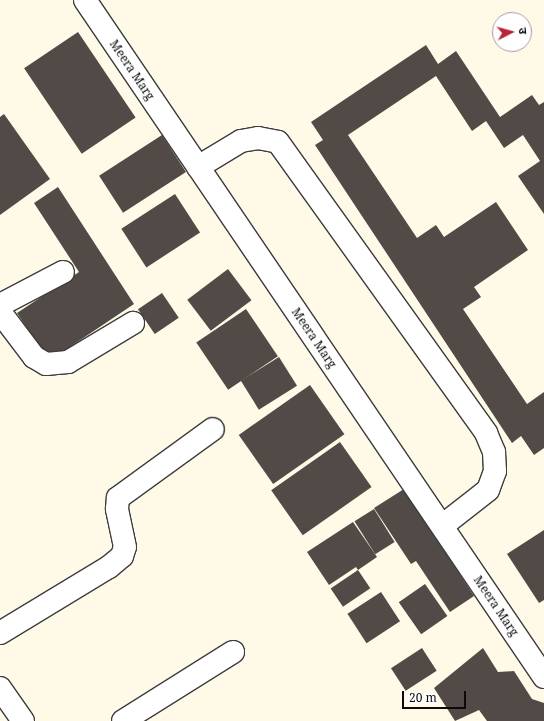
<!DOCTYPE html>
<meta charset="utf-8">
<style>
body{margin:0}
#map{position:relative;width:544px;height:721px;overflow:hidden;background:#fff9e7;font-family:"Noto Serif","Noto Sans Devanagari",serif}
div>[style]{position:absolute}
[style*='--x']{left:calc(var(--x)*1px);top:calc(var(--y)*1px);width:calc(var(--w)*1px);rotate:calc(var(--a)*1deg)}
.building>*{inset:0;background:#524a47;transform-origin:0 0}
.roads{filter:drop-shadow(1px 0 #3d3d3d) drop-shadow(-1px 0 #3d3d3d) drop-shadow(0 1px #3d3d3d) drop-shadow(0 -1px #3d3d3d)}
.minor>*{height:22px;margin:-11px;padding:0 11px;transform-origin:11px;border-radius:11px;background:#fff}
span{translate:-50% -50%;white-space:nowrap;text-align:center;line-height:1.15;-webkit-text-stroke:4px #fff;paint-order:stroke}
.street-label{font-size:12px;color:#0a0a0a}
.north{position:absolute;left:492px;top:12px;width:40px;height:40px;box-sizing:border-box;background:#fff;border:1px solid #9d9d9d;border-radius:50%;rotate:84deg;font-size:11px;font-weight:700;line-height:16px;text-align:center;color:#0a0a0a}
.north::after{content:'';display:block;margin:auto;width:14px;height:18px;background:#b72536;clip-path:polygon(50% 0,100% 100%,50% 72%,0 100%)}
.scale{position:absolute;left:402px;top:691px;width:64px;height:18px;box-sizing:border-box;border:2px solid #0a0a0a;border-top:0;padding-left:5px;font-size:12px;line-height:14px;white-space:nowrap;color:#0a0a0a;-webkit-text-stroke:3px #fff;paint-order:stroke}
</style>
<div id="map">
<div class="building">
<i style="left:78px;top:32px;width:103px;height:65px;rotate:56deg"></i>
<i style="clip-path:polygon(426px 45px,438px 64px,456px 51px,500px 117px,532px 95px,539px 105px,544px 102px,544px 214px,518px 176px,540px 161px,523px 135px,504px 148px,486px 121px,472px 131px,436px 76px,348px 135px,417px 238px,436px 225px,444px 237px,496px 202px,528px 250px,474px 287px,481px 297px,463px 309px,527px 404px,544px 392px,544px 448px,534px 455px,521px 436px,512px 443px,315px 145px,323px 140px,311px 122px)"></i>
<i style="clip-path:polygon(4px 114px,50px 179px,0 215px,0 117px)"></i>
<i style="left:162px;top:135px;width:44px;height:75px;rotate:57deg"></i>
<i style="clip-path:polygon(58px 187px,134px 304px,49px 361px,17px 313px,79px 272px,34px 203px)"></i>
<i style="left:175px;top:194px;width:46px;height:64px;rotate:57deg"></i>
<i style="left:228px;top:269px;width:39px;height:51px;rotate:53deg"></i>
<i style="left:162px;top:293px;width:30px;height:29px;rotate:56deg"></i>
<i style="left:246px;top:309px;width:57px;height:60px;rotate:56deg"></i>
<i style="left:279px;top:357px;width:34px;height:45px;rotate:58deg"></i>
<i style="left:310px;top:385px;width:60px;height:87px;rotate:55deg"></i>
<i style="left:340px;top:442px;width:55px;height:84px;rotate:55deg"></i>
<i style="clip-path:polygon(404px 489px,474px 596px,450px 612px,416px 561px,411px 564px,374px 508px)"></i>
<i style="left:374px;top:509px;width:39px;height:23px;rotate:58deg"></i>
<i style="clip-path:polygon(353px 522px,377px 557px,358px 570px,356px 567px,329px 585px,307px 552px)"></i>
<i style="clip-path:polygon(544px 530px,544px 600px,539px 603px,507px 554px)"></i>
<i style="left:358px;top:570px;width:22px;height:33px;rotate:56deg"></i>
<i style="left:425px;top:584px;width:39px;height:32px;rotate:55deg"></i>
<i style="left:381px;top:592px;width:35px;height:40px;rotate:57deg"></i>
<i style="left:422px;top:648px;width:27px;height:37px;rotate:57deg"></i>
<i style="clip-path:polygon(483px 648px,498px 672px,514px 671px,532px 699px,544px 703px,544px 721px,487px 721px,479px 710px,455px 721px,434px 688px)"></i>
</div>
<div class="roads">
<div class="minor">
<i style="--x:85;--y:0;--w:818;--a:55.86"></i>
<i style="--x:198;--y:167;--w:50;--a:-31.2"></i>
<i style="--x:241;--y:141;--w:17;--a:-10"></i>
<i style="--x:258;--y:138;--w:20;--a:11"></i>
<i style="--x:278;--y:142;--w:358;--a:54.4"></i>
<i style="--x:486;--y:433;--w:21;--a:67"></i>
<i style="--x:494;--y:452;--w:19;--a:87"></i>
<i style="--x:495;--y:471;--w:20;--a:110"></i>
<i style="--x:488;--y:490;--w:58;--a:142"></i>
<i style="--x:0;--y:305;--w:71;--a:-27.6"></i>
<i style="--x:0;--y:312;--w:56;--a:52.9"></i>
<i style="--x:34;--y:357;--w:14;--a:30"></i>
<i style="--x:46;--y:364;--w:22;--a:-5"></i>
<i style="--x:68;--y:362;--w:76;--a:-31"></i>
<i style="--x:0;--y:633;--w:127;--a:-31.2"></i>
<i style="--x:109;--y:567;--w:17;--a:-40"></i>
<i style="--x:122;--y:556;--w:9;--a:-72"></i>
<i style="--x:125;--y:547;--w:39;--a:-102"></i>
<i style="--x:117;--y:509;--w:11;--a:-85"></i>
<i style="--x:118;--y:498;--w:117;--a:-36"></i>
<i style="--x:0;--y:688;--w:40;--a:55.1"></i>
<i style="--x:123;--y:721;--w:130;--a:-32.1"></i>
</div>
</div>
<div class="street-label">
<span style="left:132px;top:70px;rotate:56deg">Meera Marg</span>
<span style="left:314px;top:338px;rotate:56deg">Meera Marg</span>
<span style="left:496px;top:606px;rotate:56deg">Meera Marg</span>
</div>
<div class="north">उ</div>
<div class="scale">20 m</div>
</div>
